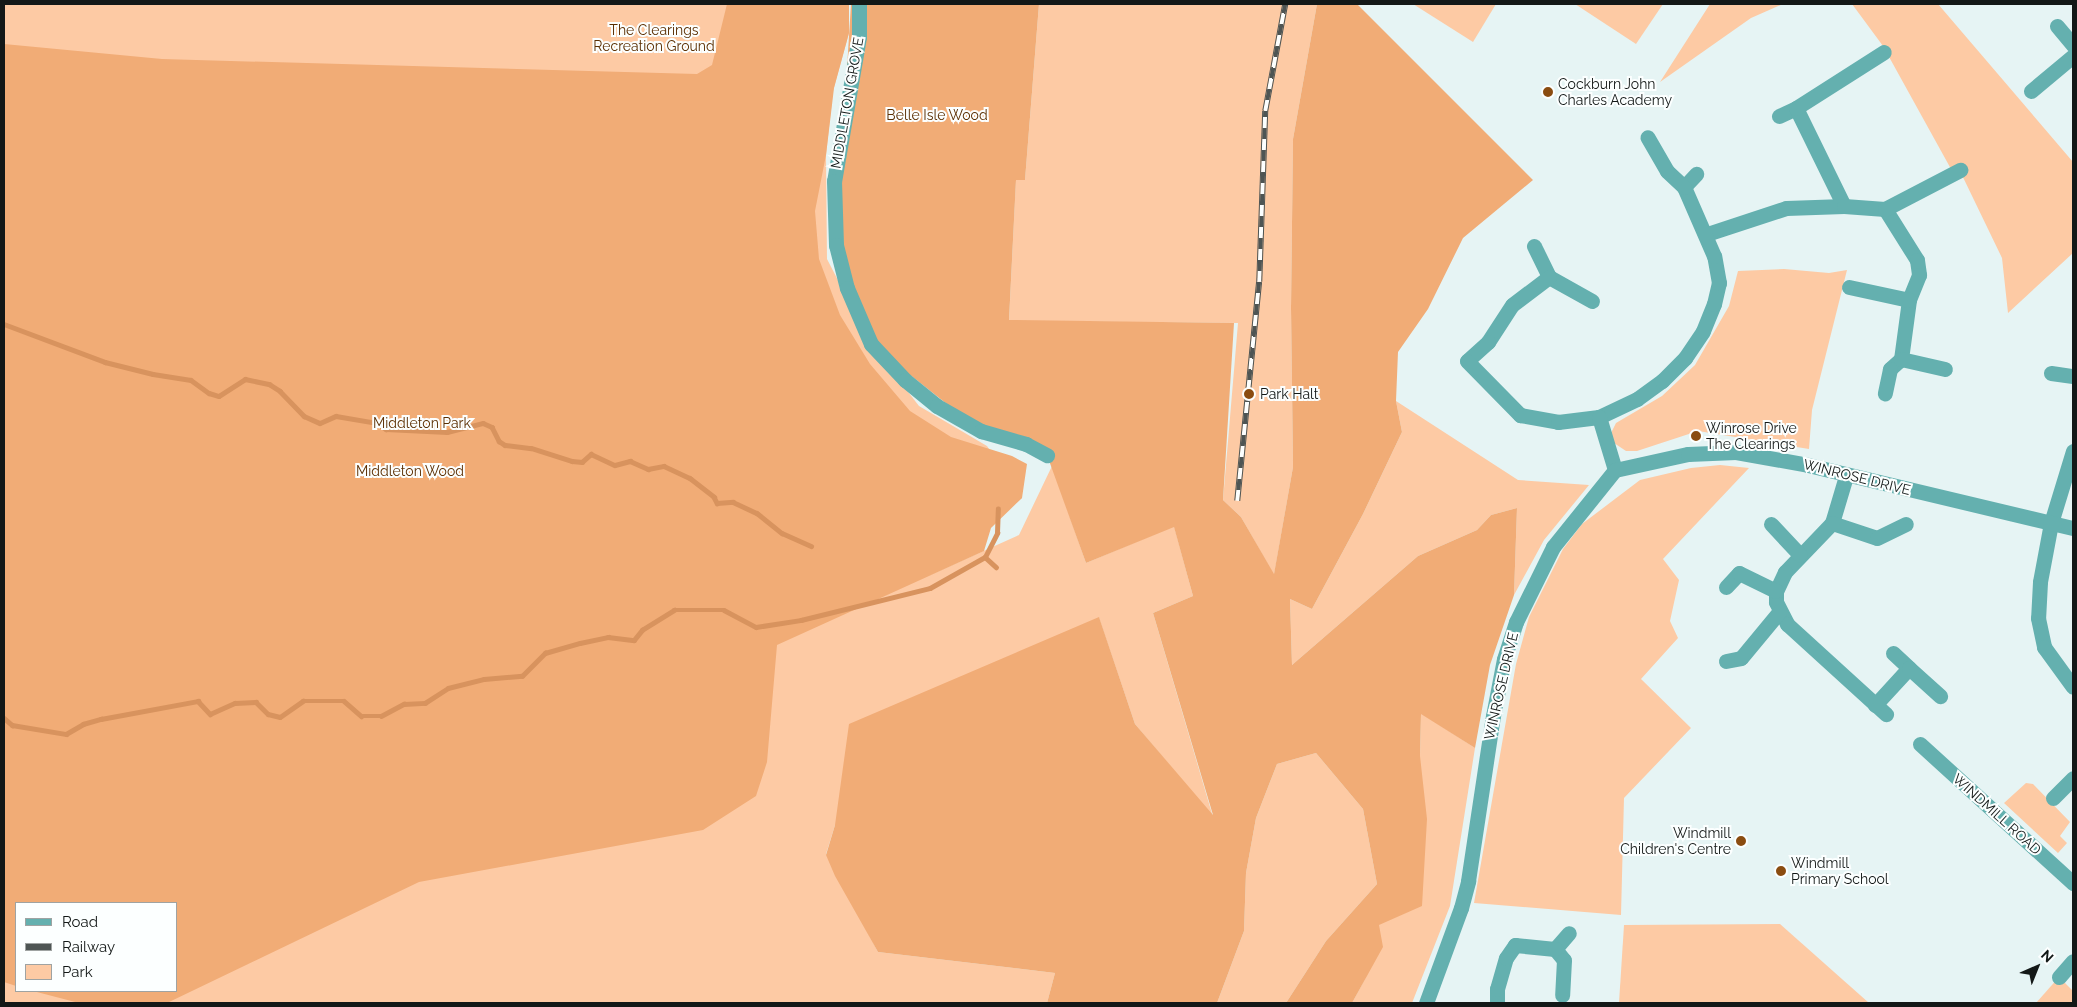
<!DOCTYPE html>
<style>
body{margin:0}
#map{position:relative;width:2077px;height:1007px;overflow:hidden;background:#e6f4f4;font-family:Raleway,sans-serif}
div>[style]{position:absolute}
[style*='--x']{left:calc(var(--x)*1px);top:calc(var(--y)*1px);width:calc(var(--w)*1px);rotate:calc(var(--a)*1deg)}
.green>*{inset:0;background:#fdcaa4}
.forest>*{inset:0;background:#f1ac76}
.stream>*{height:4.5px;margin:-2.25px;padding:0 2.25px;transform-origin:2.25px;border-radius:2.25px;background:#d8935e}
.minor>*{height:15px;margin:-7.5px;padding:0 7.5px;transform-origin:7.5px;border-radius:7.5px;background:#64b0af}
.rail>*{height:5.5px;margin-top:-2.75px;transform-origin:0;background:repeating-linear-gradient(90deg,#fcffff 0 11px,#4e5554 0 22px);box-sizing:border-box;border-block:1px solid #4e5554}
.dots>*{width:14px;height:14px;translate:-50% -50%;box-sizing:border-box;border:2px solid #fcffff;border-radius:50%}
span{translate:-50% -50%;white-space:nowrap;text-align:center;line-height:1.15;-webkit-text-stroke:4px #fcffff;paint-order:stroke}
.park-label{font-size:14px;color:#5b2f03}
.poi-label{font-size:14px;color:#131817}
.left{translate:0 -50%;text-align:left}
.right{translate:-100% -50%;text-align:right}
.street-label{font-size:14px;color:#131817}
.frame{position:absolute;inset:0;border:5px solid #131817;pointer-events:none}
.legend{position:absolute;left:15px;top:902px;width:162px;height:90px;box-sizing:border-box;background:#fcffff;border:1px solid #9fa3a2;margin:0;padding:6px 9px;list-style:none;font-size:15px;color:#131817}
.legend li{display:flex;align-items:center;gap:10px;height:25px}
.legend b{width:25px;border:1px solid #9fa3a2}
.north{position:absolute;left:2012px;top:942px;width:50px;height:50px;-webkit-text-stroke:4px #fcffff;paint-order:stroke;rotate:44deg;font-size:14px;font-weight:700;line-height:20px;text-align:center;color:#131817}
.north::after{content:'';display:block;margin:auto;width:18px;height:22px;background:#131817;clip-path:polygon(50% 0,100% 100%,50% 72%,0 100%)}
</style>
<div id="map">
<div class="green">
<i style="clip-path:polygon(evenodd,4px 4px,848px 4px,849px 33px,833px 91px,826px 155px,827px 259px,871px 344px,919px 406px,987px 446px,1022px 498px,930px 575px,1019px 535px,1052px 466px,1086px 563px,1174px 526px,1193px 596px,1153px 613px,1213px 817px,1135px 724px,1099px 618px,835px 825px,826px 854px,878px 952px,1055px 973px,1047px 1003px,4px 1003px,4px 4px,16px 903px,176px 903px,176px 991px,16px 991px,16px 903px)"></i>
<i style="clip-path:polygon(1039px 4px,1317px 4px,1293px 139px,1291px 308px,1293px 467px,1274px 575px,1241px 517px,1223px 500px,1238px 323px,1009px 321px,1016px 179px,1025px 180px)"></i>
<i style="clip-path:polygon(1413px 4px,1496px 4px,1473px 42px)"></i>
<i style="clip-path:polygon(1575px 4px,1663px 4px,1636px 44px)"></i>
<i style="clip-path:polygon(1710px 4px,1783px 4px,1751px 18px,1660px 82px)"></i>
<i style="clip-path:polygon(1852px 4px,1938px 4px,2073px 162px,2073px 253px,2008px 313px,2002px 258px,1960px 171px,1951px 169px,1883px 46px)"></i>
<i style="clip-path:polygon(1784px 269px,1829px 273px,1847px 270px,1812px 410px,1809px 449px,1698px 431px,1637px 451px,1626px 451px,1614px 443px,1611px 433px,1616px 423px,1662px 396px,1695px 365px,1729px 306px,1738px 271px)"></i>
<i style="clip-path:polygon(1396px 401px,1518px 480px,1589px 485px,1544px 540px,1514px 595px,1517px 508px,1491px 515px,1477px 530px,1418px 556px,1292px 665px,1290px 599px,1312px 609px,1363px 514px,1402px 432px)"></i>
<i style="clip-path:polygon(1720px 465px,1749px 468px,1663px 559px,1679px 580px,1670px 621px,1678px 638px,1641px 679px,1691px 728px,1624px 798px,1621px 915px,1474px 903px,1516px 664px,1529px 617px,1563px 549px,1582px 524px,1640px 480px,1691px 468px)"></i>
<i style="clip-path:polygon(1421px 713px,1475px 748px,1450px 906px,1412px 1003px,1352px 1003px,1365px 979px,1379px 925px,1420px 756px)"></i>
<i style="clip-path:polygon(1316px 753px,1363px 809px,1377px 884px,1326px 941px,1286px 1003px,1217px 1003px,1244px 931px,1246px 873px,1256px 818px,1277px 764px)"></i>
<i style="clip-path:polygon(2026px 783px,2033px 784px,2070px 822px,2060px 836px,2067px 843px,2058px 853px,2004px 803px)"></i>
<i style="clip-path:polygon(1780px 924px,1869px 1003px,1619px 1003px,1624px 925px)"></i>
<i style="clip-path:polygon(2059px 977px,2073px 991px,2073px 1003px,2036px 1003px)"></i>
</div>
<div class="forest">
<i style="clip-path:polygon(727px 4px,849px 4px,849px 33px,834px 88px,826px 155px,815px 211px,819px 259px,840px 315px,870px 364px,910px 411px,951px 437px,1012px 456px,1027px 464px,1022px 498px,991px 528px,984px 551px,777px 645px,767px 762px,756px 796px,703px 830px,419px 882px,167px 1003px,79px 1003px,33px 991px,176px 991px,176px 903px,16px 903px,16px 986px,4px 982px,4px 44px,162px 59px,697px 74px,712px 65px)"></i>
<i style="clip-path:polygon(851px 4px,1039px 4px,1025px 180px,1016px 180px,1009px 320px,1234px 323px,1223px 500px,1241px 517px,1274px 574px,1293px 467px,1291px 308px,1293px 139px,1317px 4px,1357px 4px,1533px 180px,1463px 238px,1428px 309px,1398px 352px,1396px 401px,1402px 432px,1363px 514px,1312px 609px,1290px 599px,1292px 665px,1418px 556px,1477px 530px,1491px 515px,1517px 508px,1514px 595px,1490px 665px,1475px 748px,1421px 714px,1420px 756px,1427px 819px,1422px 906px,1379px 925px,1383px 947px,1352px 1003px,1286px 1003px,1326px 941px,1377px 884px,1363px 809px,1316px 753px,1277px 764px,1256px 818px,1246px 873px,1244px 931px,1217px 1003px,1047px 1003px,1055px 973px,878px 952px,835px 876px,826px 855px,835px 825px,849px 724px,1099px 617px,1135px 724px,1213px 815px,1153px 613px,1193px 596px,1174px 527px,1086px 563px,1047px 455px,981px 431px,871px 344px,836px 245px)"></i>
</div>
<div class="stream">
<i style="--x:4;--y:324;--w:108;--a:20.6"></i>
<i style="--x:105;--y:362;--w:49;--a:14"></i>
<i style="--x:153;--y:374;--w:38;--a:9"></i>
<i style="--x:191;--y:380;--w:22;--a:36"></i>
<i style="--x:209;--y:393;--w:10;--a:17"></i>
<i style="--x:219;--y:396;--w:31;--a:-33"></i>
<i style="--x:245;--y:379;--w:25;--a:12"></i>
<i style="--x:269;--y:384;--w:13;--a:32"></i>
<i style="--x:280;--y:391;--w:35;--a:46"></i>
<i style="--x:304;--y:416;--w:17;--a:24"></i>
<i style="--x:320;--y:423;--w:17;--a:-24"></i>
<i style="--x:336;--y:416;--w:42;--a:9.7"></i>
<i style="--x:377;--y:423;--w:11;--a:34"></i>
<i style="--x:386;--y:429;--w:61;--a:2.8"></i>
<i style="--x:447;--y:432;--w:37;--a:-14"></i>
<i style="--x:483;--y:423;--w:10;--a:24"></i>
<i style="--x:492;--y:427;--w:16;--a:63"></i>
<i style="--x:499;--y:441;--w:7;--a:34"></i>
<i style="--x:505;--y:445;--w:26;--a:7"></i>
<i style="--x:531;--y:448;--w:43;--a:17.6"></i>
<i style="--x:572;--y:461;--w:10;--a:6"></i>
<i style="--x:582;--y:462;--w:12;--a:-42"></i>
<i style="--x:591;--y:454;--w:26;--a:25"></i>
<i style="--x:615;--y:465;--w:16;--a:-15"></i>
<i style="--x:630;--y:461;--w:20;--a:24"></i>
<i style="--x:648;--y:469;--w:16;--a:-11"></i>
<i style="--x:664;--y:466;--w:29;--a:25"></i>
<i style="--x:690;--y:478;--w:31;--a:38"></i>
<i style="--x:714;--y:497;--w:7;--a:63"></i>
<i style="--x:717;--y:503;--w:16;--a:-4"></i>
<i style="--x:733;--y:502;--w:26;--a:25"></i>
<i style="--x:757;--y:513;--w:32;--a:39"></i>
<i style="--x:782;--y:533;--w:32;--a:24"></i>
<i style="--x:985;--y:557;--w:15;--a:42"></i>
<i style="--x:4;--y:718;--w:11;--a:41"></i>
<i style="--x:12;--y:725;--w:55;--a:9.5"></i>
<i style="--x:66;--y:734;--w:20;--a:-30"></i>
<i style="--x:83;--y:724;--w:19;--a:-16"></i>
<i style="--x:101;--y:719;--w:99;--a:-10.5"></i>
<i style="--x:198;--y:701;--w:18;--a:47"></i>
<i style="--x:210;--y:714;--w:27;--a:-24"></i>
<i style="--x:235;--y:703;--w:21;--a:-3"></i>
<i style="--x:256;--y:702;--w:17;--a:45"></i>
<i style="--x:268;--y:714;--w:12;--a:14"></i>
<i style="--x:280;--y:717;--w:28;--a:-35"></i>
<i style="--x:303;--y:701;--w:41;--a:0"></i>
<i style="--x:344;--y:701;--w:23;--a:41"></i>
<i style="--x:361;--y:716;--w:20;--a:0"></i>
<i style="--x:381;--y:716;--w:26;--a:-28"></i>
<i style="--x:404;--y:704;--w:21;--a:-3"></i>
<i style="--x:425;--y:703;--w:27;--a:-33"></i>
<i style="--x:448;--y:688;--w:37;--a:-14"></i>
<i style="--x:484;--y:679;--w:38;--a:-5"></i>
<i style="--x:522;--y:676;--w:33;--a:-45"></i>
<i style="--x:545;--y:653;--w:36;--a:-16"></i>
<i style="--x:580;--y:643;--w:29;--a:-12"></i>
<i style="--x:608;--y:637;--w:26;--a:7"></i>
<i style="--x:634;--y:640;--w:13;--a:-51"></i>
<i style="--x:642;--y:630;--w:38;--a:-32"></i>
<i style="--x:674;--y:610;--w:50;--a:0"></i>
<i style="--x:724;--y:610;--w:36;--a:28"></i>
<i style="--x:756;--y:627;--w:46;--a:-8.8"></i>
<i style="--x:801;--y:620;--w:133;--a:-13.9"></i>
<i style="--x:930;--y:588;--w:63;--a:-29.4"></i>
<i style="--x:985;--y:557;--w:27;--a:-63"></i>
<i style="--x:997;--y:533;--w:24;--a:-88"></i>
</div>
<div class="minor">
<i style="--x:859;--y:4;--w:33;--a:90"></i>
<i style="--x:859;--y:37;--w:146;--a:99.8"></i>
<i style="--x:834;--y:181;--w:64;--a:88.2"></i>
<i style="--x:836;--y:245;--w:44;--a:75.7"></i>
<i style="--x:847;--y:288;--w:61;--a:66.8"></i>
<i style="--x:871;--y:344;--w:50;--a:46.6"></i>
<i style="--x:905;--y:380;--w:41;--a:39.1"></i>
<i style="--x:937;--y:406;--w:51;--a:29.6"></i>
<i style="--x:981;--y:431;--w:47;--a:16.1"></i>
<i style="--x:1026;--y:444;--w:24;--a:28"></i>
<i style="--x:2057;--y:26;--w:25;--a:50"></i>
<i style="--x:2031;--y:91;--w:55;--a:-39.8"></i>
<i style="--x:1779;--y:116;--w:19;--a:-25"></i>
<i style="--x:1684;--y:187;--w:18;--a:-47"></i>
<i style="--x:1844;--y:206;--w:109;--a:-116.1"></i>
<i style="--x:1796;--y:108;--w:104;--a:-32.5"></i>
<i style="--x:1885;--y:209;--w:60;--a:57.9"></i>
<i style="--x:1917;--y:260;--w:15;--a:82"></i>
<i style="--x:1919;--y:275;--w:27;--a:112"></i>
<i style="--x:1909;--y:300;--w:60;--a:97.7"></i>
<i style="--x:1901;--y:359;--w:15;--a:138"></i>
<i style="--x:1890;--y:369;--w:25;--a:102"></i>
<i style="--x:1707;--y:234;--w:83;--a:-18.2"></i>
<i style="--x:1786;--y:208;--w:58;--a:-2"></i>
<i style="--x:1844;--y:206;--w:41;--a:4.2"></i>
<i style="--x:1885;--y:209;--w:85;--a:-27.5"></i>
<i style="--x:1534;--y:246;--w:34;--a:64"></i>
<i style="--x:1849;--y:287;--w:61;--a:12.2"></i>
<i style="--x:1592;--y:301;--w:49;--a:-150.8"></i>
<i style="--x:1549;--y:277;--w:46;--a:142.9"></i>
<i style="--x:1512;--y:305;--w:44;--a:123"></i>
<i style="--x:1488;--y:342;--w:28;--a:138"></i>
<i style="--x:1467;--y:361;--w:76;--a:45.5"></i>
<i style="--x:1520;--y:415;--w:39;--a:10"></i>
<i style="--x:1558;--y:422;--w:41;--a:-7"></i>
<i style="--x:1599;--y:417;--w:42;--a:-25.3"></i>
<i style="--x:1637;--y:399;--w:31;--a:-36"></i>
<i style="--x:1662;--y:381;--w:33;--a:-45"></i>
<i style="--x:1685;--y:358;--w:32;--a:-56"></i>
<i style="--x:1703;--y:331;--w:29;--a:-68"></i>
<i style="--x:1714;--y:304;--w:22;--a:-77"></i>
<i style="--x:1719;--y:283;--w:27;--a:-100"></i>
<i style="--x:1714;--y:256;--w:75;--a:-113.5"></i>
<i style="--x:1684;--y:187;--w:23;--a:-137"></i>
<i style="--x:1667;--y:171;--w:39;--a:-120"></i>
<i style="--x:1901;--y:359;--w:45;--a:12.8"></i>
<i style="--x:2051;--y:373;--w:22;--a:8"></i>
<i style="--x:1599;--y:417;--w:55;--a:73.2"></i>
<i style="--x:2073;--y:451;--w:75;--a:107"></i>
<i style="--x:2051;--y:523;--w:60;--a:100.6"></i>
<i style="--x:2040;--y:582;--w:36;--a:93"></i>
<i style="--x:2038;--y:618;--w:30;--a:78"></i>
<i style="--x:2044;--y:647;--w:49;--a:54.1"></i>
<i style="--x:1846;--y:476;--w:49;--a:106.6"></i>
<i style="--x:1832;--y:523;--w:68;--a:133.8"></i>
<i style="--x:1785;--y:572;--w:21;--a:115"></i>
<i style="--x:1776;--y:591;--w:11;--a:90"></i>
<i style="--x:1776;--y:602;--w:25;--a:63"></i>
<i style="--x:1787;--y:624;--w:134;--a:42.3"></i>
<i style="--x:1832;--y:523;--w:47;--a:18.4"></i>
<i style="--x:1877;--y:538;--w:32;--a:-26"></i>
<i style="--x:1771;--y:524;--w:42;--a:46.9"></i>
<i style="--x:1726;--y:587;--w:19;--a:-47"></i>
<i style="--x:1739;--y:573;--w:41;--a:25.9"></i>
<i style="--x:1893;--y:653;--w:22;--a:43"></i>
<i style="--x:1726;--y:661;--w:15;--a:-11"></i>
<i style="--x:1741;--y:658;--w:60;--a:-50.4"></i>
<i style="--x:1875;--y:705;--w:50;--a:-47.4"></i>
<i style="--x:1909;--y:668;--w:42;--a:42.1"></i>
<i style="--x:1920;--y:744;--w:207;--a:42.3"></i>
<i style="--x:2053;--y:798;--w:28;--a:-45"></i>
<i style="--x:1555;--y:949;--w:21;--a:-49"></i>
<i style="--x:2059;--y:977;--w:21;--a:-49"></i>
<i style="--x:1426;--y:1003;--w:101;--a:-69.8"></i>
<i style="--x:1461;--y:908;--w:28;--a:-75"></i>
<i style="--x:1468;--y:881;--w:167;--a:-81.4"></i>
<i style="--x:1493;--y:716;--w:58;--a:-79.1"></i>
<i style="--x:1504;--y:659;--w:39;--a:-72"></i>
<i style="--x:1516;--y:622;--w:84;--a:-63.7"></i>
<i style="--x:1553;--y:547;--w:99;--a:-51.2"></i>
<i style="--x:1615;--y:470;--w:75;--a:-12.4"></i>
<i style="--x:1688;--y:454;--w:48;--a:-2.4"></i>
<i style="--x:1736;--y:452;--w:73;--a:10.2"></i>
<i style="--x:1808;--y:465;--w:272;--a:13.4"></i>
<i style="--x:1497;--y:1003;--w:14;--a:-90"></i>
<i style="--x:1497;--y:989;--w:32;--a:-74"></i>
<i style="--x:1506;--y:958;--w:16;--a:-55"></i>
<i style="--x:1515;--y:945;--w:40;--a:5.7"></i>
<i style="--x:1555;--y:949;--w:14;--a:51"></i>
<i style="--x:1564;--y:960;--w:35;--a:93"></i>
</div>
<div class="rail">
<i style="--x:1237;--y:501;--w:220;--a:-84.3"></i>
<i style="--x:1259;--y:282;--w:171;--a:-88"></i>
<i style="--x:1265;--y:111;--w:109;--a:-79.4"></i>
</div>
<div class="dots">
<i style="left:1548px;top:92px;background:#8a4c10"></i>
<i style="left:1249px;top:394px;background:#8a4c10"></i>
<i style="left:1696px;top:436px;background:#8a4c10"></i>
<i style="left:1741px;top:841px;background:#8a4c10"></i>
<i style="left:1781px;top:871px;background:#8a4c10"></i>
</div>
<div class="park-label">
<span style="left:654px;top:38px">The Clearings<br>Recreation Ground</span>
<span style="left:937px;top:115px">Belle Isle Wood</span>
<span style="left:422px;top:423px">Middleton Park</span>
<span style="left:410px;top:471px">Middleton Wood</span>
</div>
<div class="poi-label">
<span class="left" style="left:1558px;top:92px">Cockburn John<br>Charles Academy</span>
<span class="left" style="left:1260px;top:394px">Park Halt</span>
<span class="left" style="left:1706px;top:436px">Winrose Drive<br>The Clearings</span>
<span class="right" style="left:1731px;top:841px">Windmill<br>Children's Centre</span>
<span class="left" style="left:1791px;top:871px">Windmill<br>Primary School</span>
</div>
<div class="street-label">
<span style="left:847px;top:103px;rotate:-80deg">MIDDLETON GROVE</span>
<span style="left:1857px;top:477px;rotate:14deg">WINROSE DRIVE</span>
<span style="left:1501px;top:686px;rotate:-77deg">WINROSE DRIVE</span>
<span style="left:1997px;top:814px;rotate:42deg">WINDMILL ROAD</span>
</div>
<div class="frame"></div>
<ul class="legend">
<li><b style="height:6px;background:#64b0af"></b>Road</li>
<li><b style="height:6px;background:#4e5554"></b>Railway</li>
<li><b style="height:14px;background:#fdcaa4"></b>Park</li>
</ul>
<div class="north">N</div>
</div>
